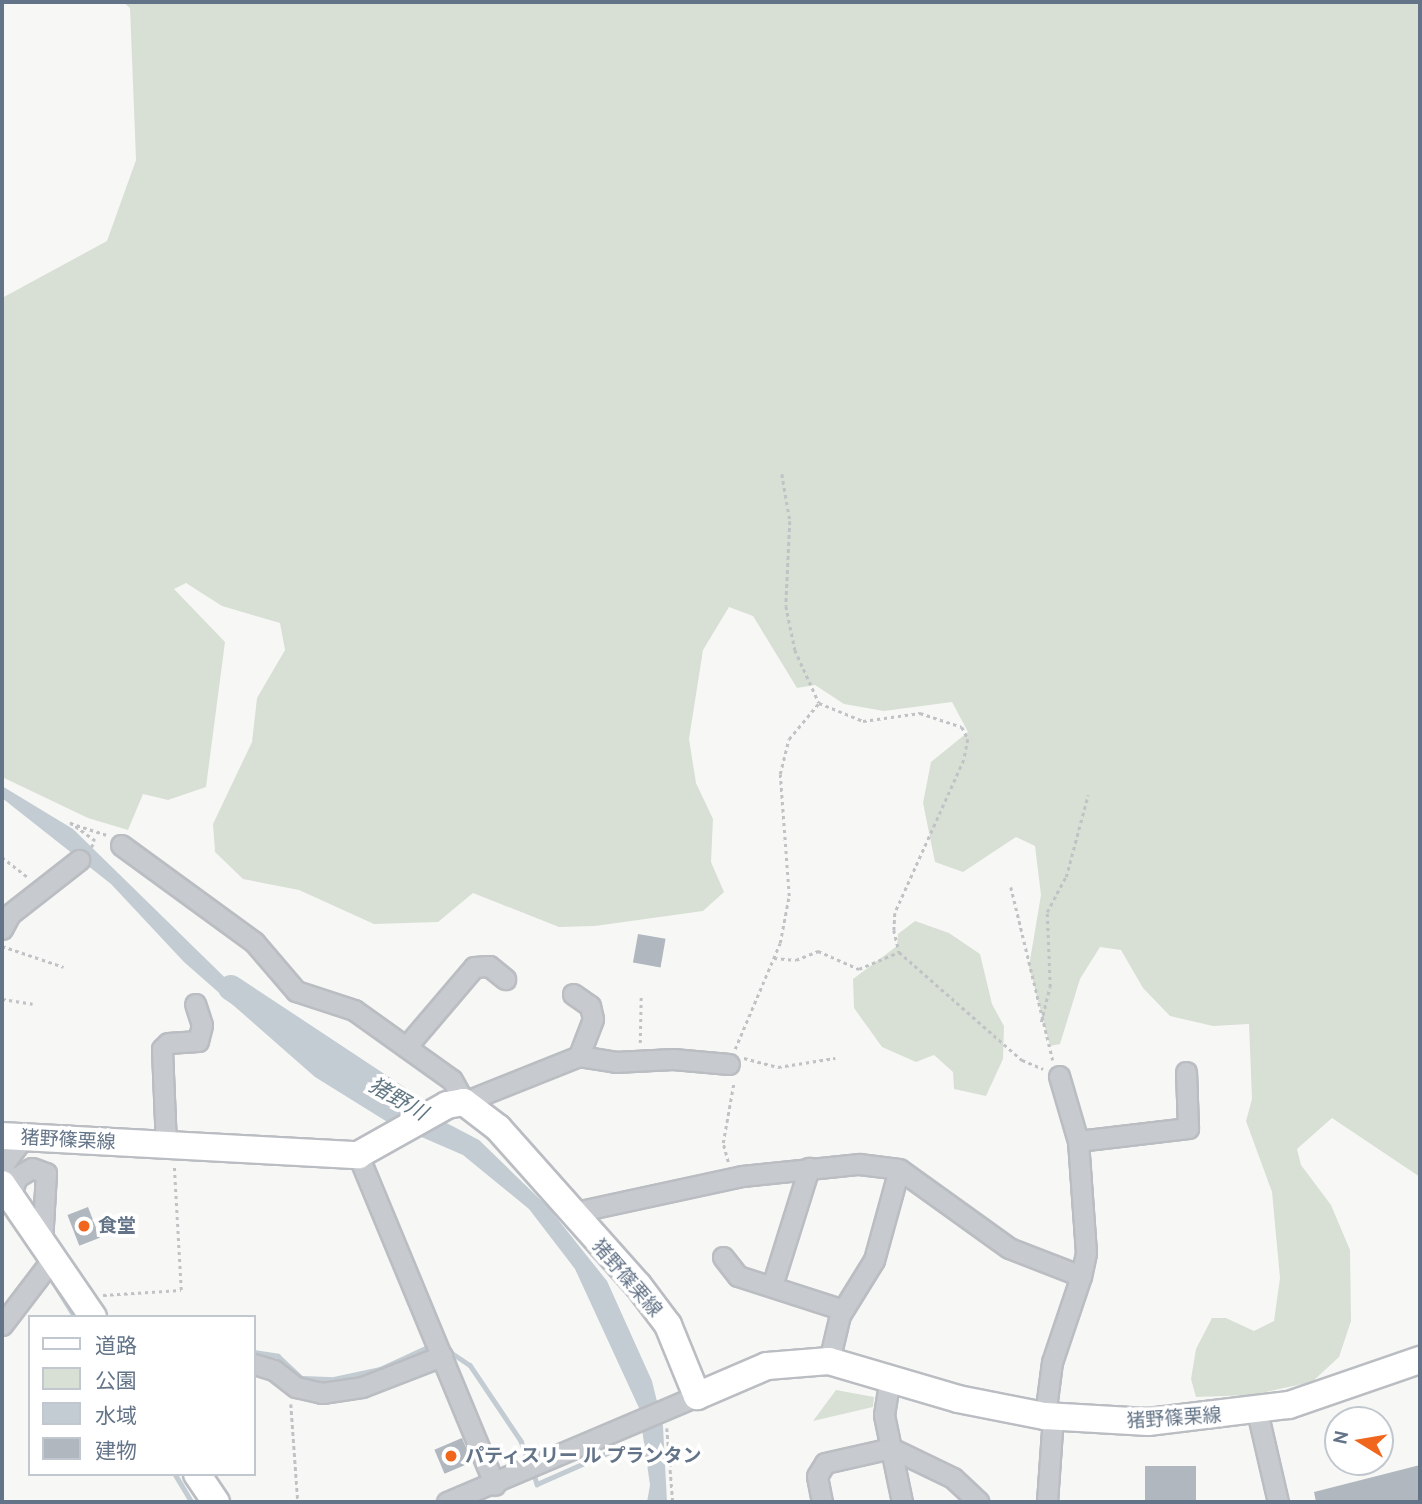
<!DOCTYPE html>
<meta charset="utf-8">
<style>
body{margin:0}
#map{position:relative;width:1422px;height:1504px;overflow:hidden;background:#f7f8f5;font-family:"PT Sans","Noto Sans JP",sans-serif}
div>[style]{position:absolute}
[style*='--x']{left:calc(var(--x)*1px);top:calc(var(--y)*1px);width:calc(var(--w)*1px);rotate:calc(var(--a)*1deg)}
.green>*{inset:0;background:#d8e0d5}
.water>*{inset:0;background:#c3ccd2}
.stream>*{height:4.5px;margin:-2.25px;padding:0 2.25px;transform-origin:2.25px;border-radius:2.25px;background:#c3ccd2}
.river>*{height:26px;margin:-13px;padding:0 13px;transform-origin:13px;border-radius:13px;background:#c3ccd2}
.building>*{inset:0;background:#b0b7be;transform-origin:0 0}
.path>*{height:2.5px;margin-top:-1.25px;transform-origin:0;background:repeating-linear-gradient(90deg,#c0c2c5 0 3.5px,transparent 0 7px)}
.roads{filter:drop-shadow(2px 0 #babdc2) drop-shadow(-2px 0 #babdc2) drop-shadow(0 2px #babdc2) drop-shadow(0 -2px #babdc2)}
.minor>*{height:19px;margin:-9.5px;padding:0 9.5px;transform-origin:9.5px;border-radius:9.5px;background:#c7cace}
.major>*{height:26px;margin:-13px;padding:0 13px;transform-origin:13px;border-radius:13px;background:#fff}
.dots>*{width:19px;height:19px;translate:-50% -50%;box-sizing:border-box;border:4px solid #fff;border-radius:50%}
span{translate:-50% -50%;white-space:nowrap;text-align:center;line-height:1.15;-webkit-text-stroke:7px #fff;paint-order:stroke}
.street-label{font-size:19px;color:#647488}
.poi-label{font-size:19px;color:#647488;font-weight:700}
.left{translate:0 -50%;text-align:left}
.water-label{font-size:21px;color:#607683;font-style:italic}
.frame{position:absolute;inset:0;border:4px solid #647488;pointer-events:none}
.legend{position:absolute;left:28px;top:1315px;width:228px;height:161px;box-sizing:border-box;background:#fff;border:2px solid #c1c7cf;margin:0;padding:9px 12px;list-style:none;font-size:21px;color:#647488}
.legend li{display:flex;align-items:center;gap:14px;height:35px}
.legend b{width:35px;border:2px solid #c1c7cf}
.north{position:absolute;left:1324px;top:1406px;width:70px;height:70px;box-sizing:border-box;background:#fff;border:2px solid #c1c7cf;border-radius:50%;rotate:281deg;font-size:19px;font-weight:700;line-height:28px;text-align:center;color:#647488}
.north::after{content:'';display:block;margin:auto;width:24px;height:32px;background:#f0661c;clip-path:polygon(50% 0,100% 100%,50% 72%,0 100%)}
</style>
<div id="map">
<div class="green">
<i style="clip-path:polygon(123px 2px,1420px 2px,1420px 1177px,1332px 1118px,1297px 1149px,1301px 1165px,1331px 1205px,1350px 1250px,1351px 1321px,1339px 1357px,1312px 1382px,1252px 1395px,1196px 1397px,1191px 1379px,1196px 1349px,1212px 1318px,1226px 1318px,1254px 1331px,1274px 1321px,1280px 1278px,1272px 1192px,1246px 1121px,1252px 1099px,1249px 1024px,1213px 1026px,1170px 1016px,1143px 988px,1121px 950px,1100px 947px,1080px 979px,1060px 1044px,1050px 1046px,1029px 966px,1041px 895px,1035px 846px,1016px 837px,963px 872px,935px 862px,923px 803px,931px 762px,968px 732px,952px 702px,884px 711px,844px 704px,815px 685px,797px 688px,753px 616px,729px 607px,703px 650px,689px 739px,696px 783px,713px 819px,711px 862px,724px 892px,703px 911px,595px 926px,559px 927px,473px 893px,438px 922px,374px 924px,299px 890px,243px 879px,215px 852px,213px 824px,252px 742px,257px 698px,285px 650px,280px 623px,222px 606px,186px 583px,174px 589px,225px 642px,206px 787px,168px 800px,143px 794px,128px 830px,88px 818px,2px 777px,2px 298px,107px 241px,136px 160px,130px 8px)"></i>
<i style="clip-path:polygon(915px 921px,949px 933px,980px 954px,992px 1004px,1004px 1026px,1003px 1059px,986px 1096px,954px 1089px,953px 1072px,934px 1055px,916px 1062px,882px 1047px,854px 1008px,853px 979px,897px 946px,898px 934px)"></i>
<i style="clip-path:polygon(836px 1390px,874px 1397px,873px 1407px,813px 1421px)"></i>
</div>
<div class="water">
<i style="clip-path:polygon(2px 786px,73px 829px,257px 1009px,370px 1083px,479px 1140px,548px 1207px,607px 1281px,652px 1381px,663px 1426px,667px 1502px,647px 1502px,650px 1485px,639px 1408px,575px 1269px,529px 1209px,463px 1155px,389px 1123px,315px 1077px,184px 962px,111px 884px,2px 798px)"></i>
</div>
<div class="stream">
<i style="--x:49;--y:1275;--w:49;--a:58.2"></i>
<i style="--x:446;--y:1349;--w:29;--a:34"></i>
<i style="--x:470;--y:1365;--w:92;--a:56.1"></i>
<i style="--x:521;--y:1441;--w:23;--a:70"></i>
<i style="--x:254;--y:1352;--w:24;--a:9"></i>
<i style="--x:278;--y:1356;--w:33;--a:43"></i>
<i style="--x:302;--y:1378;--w:32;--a:2"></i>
<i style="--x:334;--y:1379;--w:47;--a:-12.3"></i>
<i style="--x:380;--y:1369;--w:55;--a:-24.7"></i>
<i style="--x:533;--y:1471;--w:14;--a:73"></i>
<i style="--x:537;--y:1484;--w:84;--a:-23.8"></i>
<i style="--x:614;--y:1450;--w:37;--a:8"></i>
<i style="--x:175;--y:1474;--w:33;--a:59"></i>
</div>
<div class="river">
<i style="--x:231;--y:988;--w:199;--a:33.5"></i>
</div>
<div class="building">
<i style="left:638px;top:934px;width:28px;height:29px;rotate:10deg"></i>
<i style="left:88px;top:1207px;width:33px;height:22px;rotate:69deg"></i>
<i style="left:462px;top:1438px;width:26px;height:30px;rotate:67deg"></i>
<i style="clip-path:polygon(1420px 1465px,1420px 1502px,1316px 1502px,1314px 1492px)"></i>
<i style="left:1145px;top:1466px;width:51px;height:36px"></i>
</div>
<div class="path">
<i style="--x:782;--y:474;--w:48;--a:80.3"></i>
<i style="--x:790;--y:521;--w:85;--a:92.7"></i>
<i style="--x:786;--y:606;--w:45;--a:78.4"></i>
<i style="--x:795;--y:650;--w:58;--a:65.6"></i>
<i style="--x:91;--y:847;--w:7;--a:-56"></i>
<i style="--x:95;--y:841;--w:31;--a:-144"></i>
<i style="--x:70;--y:823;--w:38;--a:18"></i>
<i style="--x:2;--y:857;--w:34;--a:38"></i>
<i style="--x:1011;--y:887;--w:178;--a:76.4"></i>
<i style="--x:2;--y:946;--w:65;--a:18.7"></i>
<i style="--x:774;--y:958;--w:22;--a:5"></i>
<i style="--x:796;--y:960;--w:24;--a:-22"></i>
<i style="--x:818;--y:951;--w:45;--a:23.7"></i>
<i style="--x:859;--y:969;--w:43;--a:-23"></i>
<i style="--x:2;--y:999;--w:31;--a:9"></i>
<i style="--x:1041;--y:1022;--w:36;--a:-76"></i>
<i style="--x:1050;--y:987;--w:75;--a:-92.3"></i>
<i style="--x:1047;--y:912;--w:40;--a:-62"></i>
<i style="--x:1066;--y:877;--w:85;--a:-75"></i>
<i style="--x:640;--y:1043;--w:48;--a:-88.8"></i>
<i style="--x:735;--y:1049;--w:115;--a:-67"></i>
<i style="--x:780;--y:943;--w:48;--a:-79.2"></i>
<i style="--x:789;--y:896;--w:122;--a:-94.2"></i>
<i style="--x:780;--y:774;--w:36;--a:-76"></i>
<i style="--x:789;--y:739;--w:47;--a:-50.2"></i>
<i style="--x:819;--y:703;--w:48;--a:22.2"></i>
<i style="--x:863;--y:721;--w:58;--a:-8"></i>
<i style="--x:920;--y:713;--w:44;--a:18.4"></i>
<i style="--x:962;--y:727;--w:13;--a:63"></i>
<i style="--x:968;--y:739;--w:21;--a:101"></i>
<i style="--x:964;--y:760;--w:168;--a:114.3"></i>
<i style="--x:895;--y:913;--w:17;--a:93"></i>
<i style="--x:894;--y:930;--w:23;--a:77"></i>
<i style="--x:899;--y:952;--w:164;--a:41.3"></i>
<i style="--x:1022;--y:1060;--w:23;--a:23"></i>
<i style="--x:744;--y:1058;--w:35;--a:15"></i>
<i style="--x:778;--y:1067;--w:58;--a:-9"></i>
<i style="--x:728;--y:1162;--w:20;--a:-105"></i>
<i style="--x:723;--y:1143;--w:63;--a:-79.9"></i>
<i style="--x:103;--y:1295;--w:78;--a:-3.7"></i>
<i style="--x:181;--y:1290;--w:125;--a:-93.2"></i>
<i style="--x:291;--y:1404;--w:98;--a:85.9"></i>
<i style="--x:667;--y:1428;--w:74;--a:85.4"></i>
</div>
<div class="roads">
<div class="minor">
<i style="--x:121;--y:845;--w:165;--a:36.1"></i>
<i style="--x:254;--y:942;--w:65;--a:49.4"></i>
<i style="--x:296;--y:991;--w:61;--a:18.1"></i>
<i style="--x:354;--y:1010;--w:120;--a:35.5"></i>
<i style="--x:452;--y:1080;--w:25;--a:61"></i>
<i style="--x:464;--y:1102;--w:124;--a:-21.8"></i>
<i style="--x:579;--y:1056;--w:36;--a:9"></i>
<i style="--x:615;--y:1062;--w:58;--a:-3"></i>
<i style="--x:673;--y:1059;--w:56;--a:5.1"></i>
<i style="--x:2;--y:929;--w:17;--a:-62"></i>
<i style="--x:10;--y:914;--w:88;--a:-38"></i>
<i style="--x:573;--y:994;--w:21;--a:35"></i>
<i style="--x:590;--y:1006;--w:13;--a:77"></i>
<i style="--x:593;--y:1019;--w:40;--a:111"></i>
<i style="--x:406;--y:1047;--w:105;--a:-49.6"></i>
<i style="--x:474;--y:967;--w:15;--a:-4"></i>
<i style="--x:489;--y:966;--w:21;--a:39"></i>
<i style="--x:1059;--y:1076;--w:68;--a:73.7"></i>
<i style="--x:1078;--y:1141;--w:112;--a:85.9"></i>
<i style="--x:1086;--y:1253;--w:24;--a:102"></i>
<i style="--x:1078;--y:1141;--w:111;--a:-6.7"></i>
<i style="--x:1188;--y:1128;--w:56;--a:-92"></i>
<i style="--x:166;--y:1145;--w:96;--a:-92.4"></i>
<i style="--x:162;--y:1049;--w:8;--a:-45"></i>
<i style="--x:168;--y:1043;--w:30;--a:-4"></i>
<i style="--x:198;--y:1041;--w:16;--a:-76"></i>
<i style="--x:202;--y:1025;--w:22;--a:-108"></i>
<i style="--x:358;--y:1155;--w:357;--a:67.5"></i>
<i style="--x:2;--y:1166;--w:34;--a:-53"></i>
<i style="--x:10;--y:1197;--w:21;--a:-71"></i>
<i style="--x:17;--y:1177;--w:17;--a:-31"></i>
<i style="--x:32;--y:1168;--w:15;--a:20"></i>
<i style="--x:46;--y:1173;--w:69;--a:93.3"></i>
<i style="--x:571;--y:1213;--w:175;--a:-12.2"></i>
<i style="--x:742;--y:1176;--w:118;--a:-5.9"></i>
<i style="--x:859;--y:1164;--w:40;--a:7.1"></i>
<i style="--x:899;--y:1169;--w:135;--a:35.7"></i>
<i style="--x:1009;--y:1248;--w:77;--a:21.3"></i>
<i style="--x:1081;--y:1276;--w:91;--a:108.6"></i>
<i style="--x:1052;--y:1362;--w:54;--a:97.4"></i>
<i style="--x:723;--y:1257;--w:24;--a:52"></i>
<i style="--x:738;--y:1276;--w:110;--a:17.9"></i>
<i style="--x:772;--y:1286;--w:124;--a:-72.6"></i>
<i style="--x:2;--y:1325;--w:84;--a:-52.7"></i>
<i style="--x:829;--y:1361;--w:47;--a:-76.6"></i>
<i style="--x:840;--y:1315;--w:65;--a:-58.3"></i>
<i style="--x:874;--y:1260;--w:94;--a:-74.6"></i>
<i style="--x:254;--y:1364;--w:21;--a:17"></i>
<i style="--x:274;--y:1370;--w:28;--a:38"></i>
<i style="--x:296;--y:1387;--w:27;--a:13"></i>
<i style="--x:322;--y:1393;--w:40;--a:-8.5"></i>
<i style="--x:362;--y:1387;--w:86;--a:-21.2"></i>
<i style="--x:890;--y:1377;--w:38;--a:99"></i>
<i style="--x:884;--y:1415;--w:89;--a:78.3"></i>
<i style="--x:1257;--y:1411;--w:93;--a:77"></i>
<i style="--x:447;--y:1502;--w:272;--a:-23"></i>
<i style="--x:822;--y:1502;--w:26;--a:-101"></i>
<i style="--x:817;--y:1476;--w:15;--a:-58"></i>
<i style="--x:825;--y:1463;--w:68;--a:-12.8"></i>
<i style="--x:891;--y:1448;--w:69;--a:25.8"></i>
<i style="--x:953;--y:1478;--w:35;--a:43"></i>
<i style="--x:1047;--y:1502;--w:85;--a:-86"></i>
</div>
<div class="major">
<i style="--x:2;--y:1136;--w:357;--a:3.1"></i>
<i style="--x:358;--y:1155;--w:102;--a:-29.3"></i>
<i style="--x:447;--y:1105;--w:17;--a:-10"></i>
<i style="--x:464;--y:1102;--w:43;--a:37.4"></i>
<i style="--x:498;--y:1128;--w:210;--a:48.3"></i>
<i style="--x:638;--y:1285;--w:50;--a:53.1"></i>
<i style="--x:668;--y:1325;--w:77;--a:67.8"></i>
<i style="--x:697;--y:1396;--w:76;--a:-23.2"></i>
<i style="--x:767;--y:1366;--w:62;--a:-4.6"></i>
<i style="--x:829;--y:1361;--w:134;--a:16.4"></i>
<i style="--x:958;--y:1399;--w:89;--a:11.1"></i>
<i style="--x:1045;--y:1416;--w:103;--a:3.3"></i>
<i style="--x:1148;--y:1422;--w:142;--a:-6.9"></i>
<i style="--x:1289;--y:1405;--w:139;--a:-19"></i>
<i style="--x:2;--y:1184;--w:161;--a:55.6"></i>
<i style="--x:197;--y:1474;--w:34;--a:56"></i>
</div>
</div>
<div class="dots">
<i style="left:84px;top:1226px;background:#f0661c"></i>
<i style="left:451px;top:1456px;background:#f0661c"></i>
</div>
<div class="street-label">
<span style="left:68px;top:1140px;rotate:3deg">猪野篠栗線</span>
<span style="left:627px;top:1278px;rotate:49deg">猪野篠栗線</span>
<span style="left:1174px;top:1418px;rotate:-4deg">猪野篠栗線</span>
</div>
<div class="poi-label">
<span class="left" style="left:98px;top:1226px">食堂</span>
<span class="left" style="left:465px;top:1456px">パティスリー ル プランタン</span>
</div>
<div class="water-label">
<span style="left:398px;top:1099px;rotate:30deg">猪野川</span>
</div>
<div class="frame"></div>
<ul class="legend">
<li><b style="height:9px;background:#fff"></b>道路</li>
<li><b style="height:19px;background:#d8e0d5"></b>公園</li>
<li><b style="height:19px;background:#c3ccd2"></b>水域</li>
<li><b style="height:19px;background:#b0b7be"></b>建物</li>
</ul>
<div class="north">N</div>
</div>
